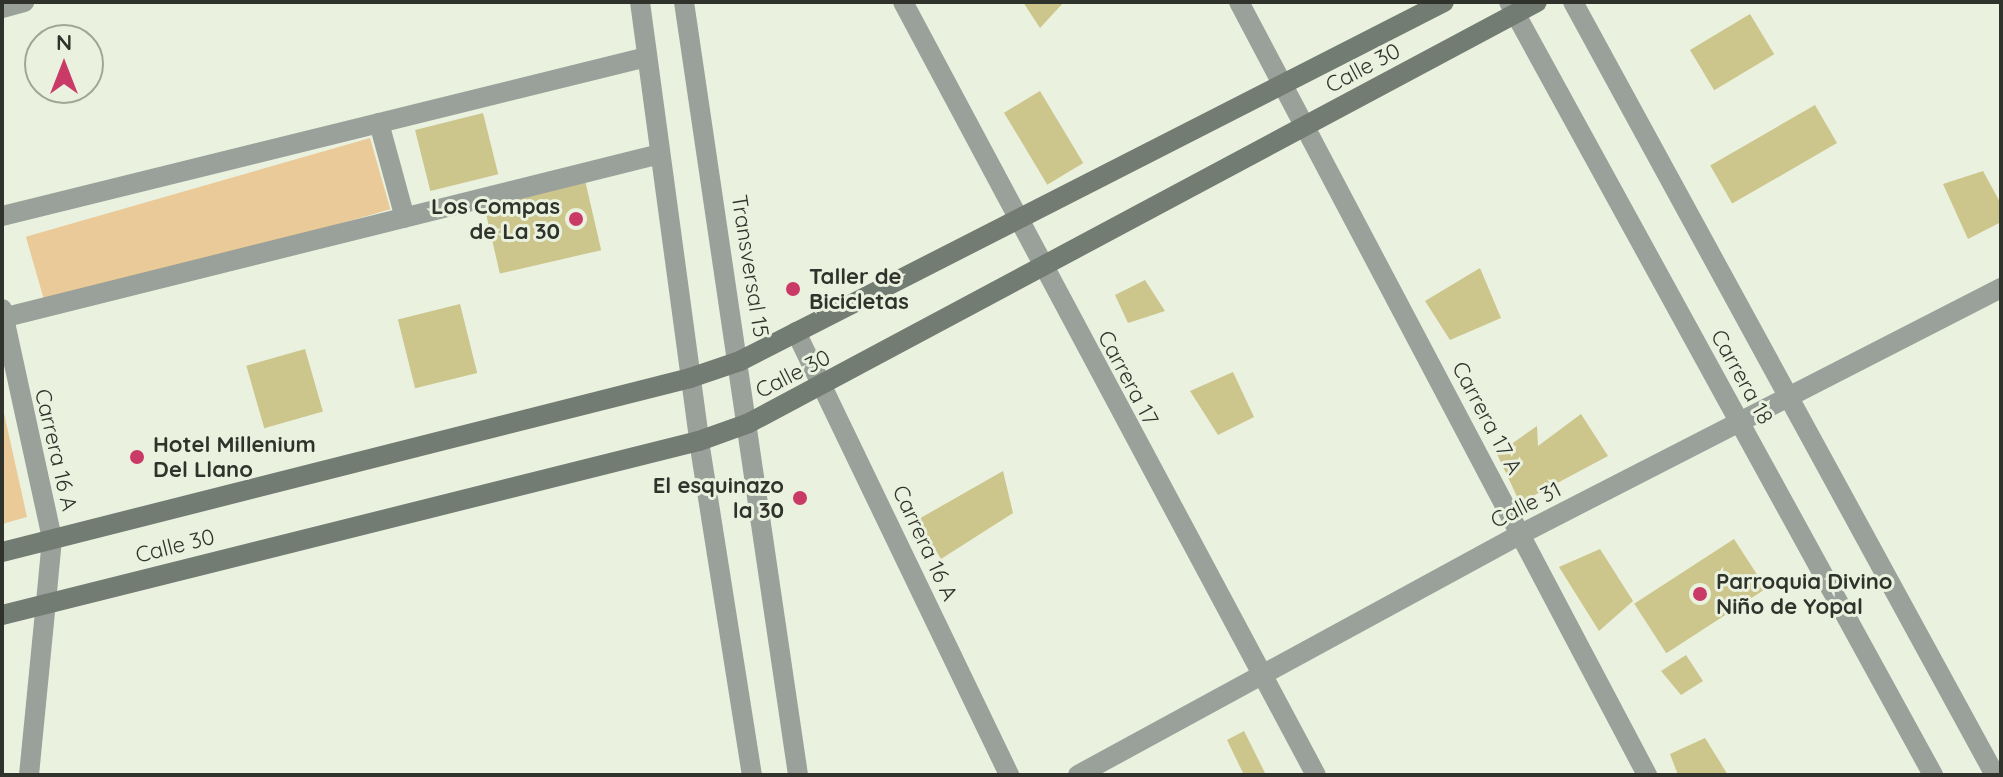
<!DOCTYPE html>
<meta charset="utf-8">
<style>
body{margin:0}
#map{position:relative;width:2003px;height:777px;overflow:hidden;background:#eaf2df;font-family:Quicksand,sans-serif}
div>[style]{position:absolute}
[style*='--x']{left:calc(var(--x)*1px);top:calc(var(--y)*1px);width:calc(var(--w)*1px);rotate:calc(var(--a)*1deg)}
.green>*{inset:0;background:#eaca98;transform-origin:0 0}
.building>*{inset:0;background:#ccc58c;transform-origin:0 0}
.minor>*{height:20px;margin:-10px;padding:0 10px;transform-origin:10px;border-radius:10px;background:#9aa19b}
.tertiary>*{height:20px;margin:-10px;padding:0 10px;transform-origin:10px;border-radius:10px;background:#9aa19b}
.secondary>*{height:20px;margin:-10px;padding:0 10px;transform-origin:10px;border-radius:10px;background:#727c73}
.dots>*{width:22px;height:22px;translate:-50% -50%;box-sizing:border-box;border:4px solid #eaf2df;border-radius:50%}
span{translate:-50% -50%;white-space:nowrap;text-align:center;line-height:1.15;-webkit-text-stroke:6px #eaf2df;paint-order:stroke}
.street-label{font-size:22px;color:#30332c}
.poi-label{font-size:22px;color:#30332c;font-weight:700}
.right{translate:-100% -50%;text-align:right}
.left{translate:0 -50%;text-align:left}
.frame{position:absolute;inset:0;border:4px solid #30332c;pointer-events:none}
.north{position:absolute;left:24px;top:24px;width:80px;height:80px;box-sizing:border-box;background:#eaf2df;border:2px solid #a0a697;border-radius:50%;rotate:0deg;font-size:22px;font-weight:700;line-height:32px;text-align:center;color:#30332c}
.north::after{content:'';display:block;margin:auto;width:28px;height:36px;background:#c93b66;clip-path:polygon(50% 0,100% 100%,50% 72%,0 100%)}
</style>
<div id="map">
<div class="green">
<i style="left:370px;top:138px;width:74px;height:358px;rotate:74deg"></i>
<i style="clip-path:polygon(2px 404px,27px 517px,2px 524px)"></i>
</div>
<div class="building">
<i style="clip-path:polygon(1023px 2px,1064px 2px,1040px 28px)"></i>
<i style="left:1750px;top:14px;width:47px;height:70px;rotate:59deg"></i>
<i style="left:1040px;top:91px;width:84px;height:42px;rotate:59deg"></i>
<i style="left:1815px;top:105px;width:44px;height:121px;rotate:60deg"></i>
<i style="left:483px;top:113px;width:63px;height:70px;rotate:76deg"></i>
<i style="clip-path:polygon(1983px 171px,2001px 204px,2001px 222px,1968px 239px,1943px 184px)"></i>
<i style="left:585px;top:180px;width:72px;height:104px;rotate:77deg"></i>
<i style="clip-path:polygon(1480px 268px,1501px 318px,1450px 340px,1425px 301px)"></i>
<i style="clip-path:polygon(1145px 280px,1165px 311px,1128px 323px,1115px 295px)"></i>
<i style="left:460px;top:304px;width:71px;height:64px;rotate:76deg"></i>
<i style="left:305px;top:349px;width:65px;height:61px;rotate:74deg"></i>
<i style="clip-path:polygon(1233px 372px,1254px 417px,1218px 435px,1190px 391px)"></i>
<i style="clip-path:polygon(1581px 414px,1608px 456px,1520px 503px,1497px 454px,1537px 426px,1538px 446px)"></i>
<i style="clip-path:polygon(1003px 471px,1013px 513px,941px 559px,917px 520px)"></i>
<i style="left:1734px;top:539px;width:59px;height:119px;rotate:57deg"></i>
<i style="clip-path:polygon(1600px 549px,1633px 601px,1599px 631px,1559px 567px)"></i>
<i style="clip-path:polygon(1686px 655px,1703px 681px,1681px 695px,1661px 671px)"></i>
<i style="clip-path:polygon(1244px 731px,1266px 775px,1244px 775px,1227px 740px)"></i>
<i style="clip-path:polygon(1705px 738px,1728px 775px,1678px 775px,1670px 754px)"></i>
</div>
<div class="minor">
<i style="--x:903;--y:2;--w:876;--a:61.89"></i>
<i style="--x:1239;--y:2;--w:874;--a:62.17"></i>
<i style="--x:1509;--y:2;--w:882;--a:61.25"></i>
<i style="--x:1573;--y:2;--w:881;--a:61.37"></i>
<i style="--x:2;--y:8;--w:23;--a:-15"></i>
<i style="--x:379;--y:123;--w:98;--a:74.7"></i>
<i style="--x:2;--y:216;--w:664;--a:-13.85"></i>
<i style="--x:2;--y:318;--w:678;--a:-14"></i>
<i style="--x:796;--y:332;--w:492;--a:64.3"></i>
<i style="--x:29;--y:775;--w:173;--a:-84.4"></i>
<i style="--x:1078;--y:775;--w:504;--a:-28.55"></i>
<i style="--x:1521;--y:534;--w:539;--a:-27.14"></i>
</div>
<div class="tertiary">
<i style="--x:640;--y:2;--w:443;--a:82.3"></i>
<i style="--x:699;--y:441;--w:338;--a:81"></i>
<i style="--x:684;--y:2;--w:781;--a:81.61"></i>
<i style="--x:2;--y:309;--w:235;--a:77.7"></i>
<i style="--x:52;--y:539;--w:64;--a:95.4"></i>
</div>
<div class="secondary">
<i style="--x:2;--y:552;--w:710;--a:-14.19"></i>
<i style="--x:690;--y:378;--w:53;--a:-18.8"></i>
<i style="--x:740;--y:361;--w:790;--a:-27.02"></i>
<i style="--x:2;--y:615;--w:718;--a:-14.02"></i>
<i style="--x:699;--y:441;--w:53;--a:-19.8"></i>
<i style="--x:749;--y:423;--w:893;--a:-28.11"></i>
</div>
<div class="dots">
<i style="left:576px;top:219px;background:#c93b66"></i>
<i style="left:793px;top:289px;background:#c93b66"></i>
<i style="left:137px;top:457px;background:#c93b66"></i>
<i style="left:800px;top:498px;background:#c93b66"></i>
<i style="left:1700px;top:594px;background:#c93b66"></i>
</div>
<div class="street-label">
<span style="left:1363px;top:68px;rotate:-28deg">Calle 30</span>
<span style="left:750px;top:266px;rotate:81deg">Transversal 15</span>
<span style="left:793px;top:374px;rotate:-27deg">Calle 30</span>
<span style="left:1742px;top:377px;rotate:61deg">Carrera 18</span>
<span style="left:1128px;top:378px;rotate:62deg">Carrera 17</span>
<span style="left:1487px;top:418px;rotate:62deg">Carrera 17 A</span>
<span style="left:56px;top:450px;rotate:77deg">Carrera 16 A</span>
<span style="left:1526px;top:505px;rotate:-27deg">Calle 31</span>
<span style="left:925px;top:543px;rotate:65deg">Carrera 16 A</span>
<span style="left:175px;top:546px;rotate:-14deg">Calle 30</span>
</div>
<div class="poi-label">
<span class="right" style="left:560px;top:219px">Los Compas<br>de La 30</span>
<span class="left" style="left:809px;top:289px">Taller de<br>Bicicletas</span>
<span class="left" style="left:153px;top:457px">Hotel Millenium<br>Del Llano</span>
<span class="right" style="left:784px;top:498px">El esquinazo<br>la 30</span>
<span class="left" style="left:1716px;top:594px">Parroquia Divino<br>Niño de Yopal</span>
</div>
<div class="frame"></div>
<div class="north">N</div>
</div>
